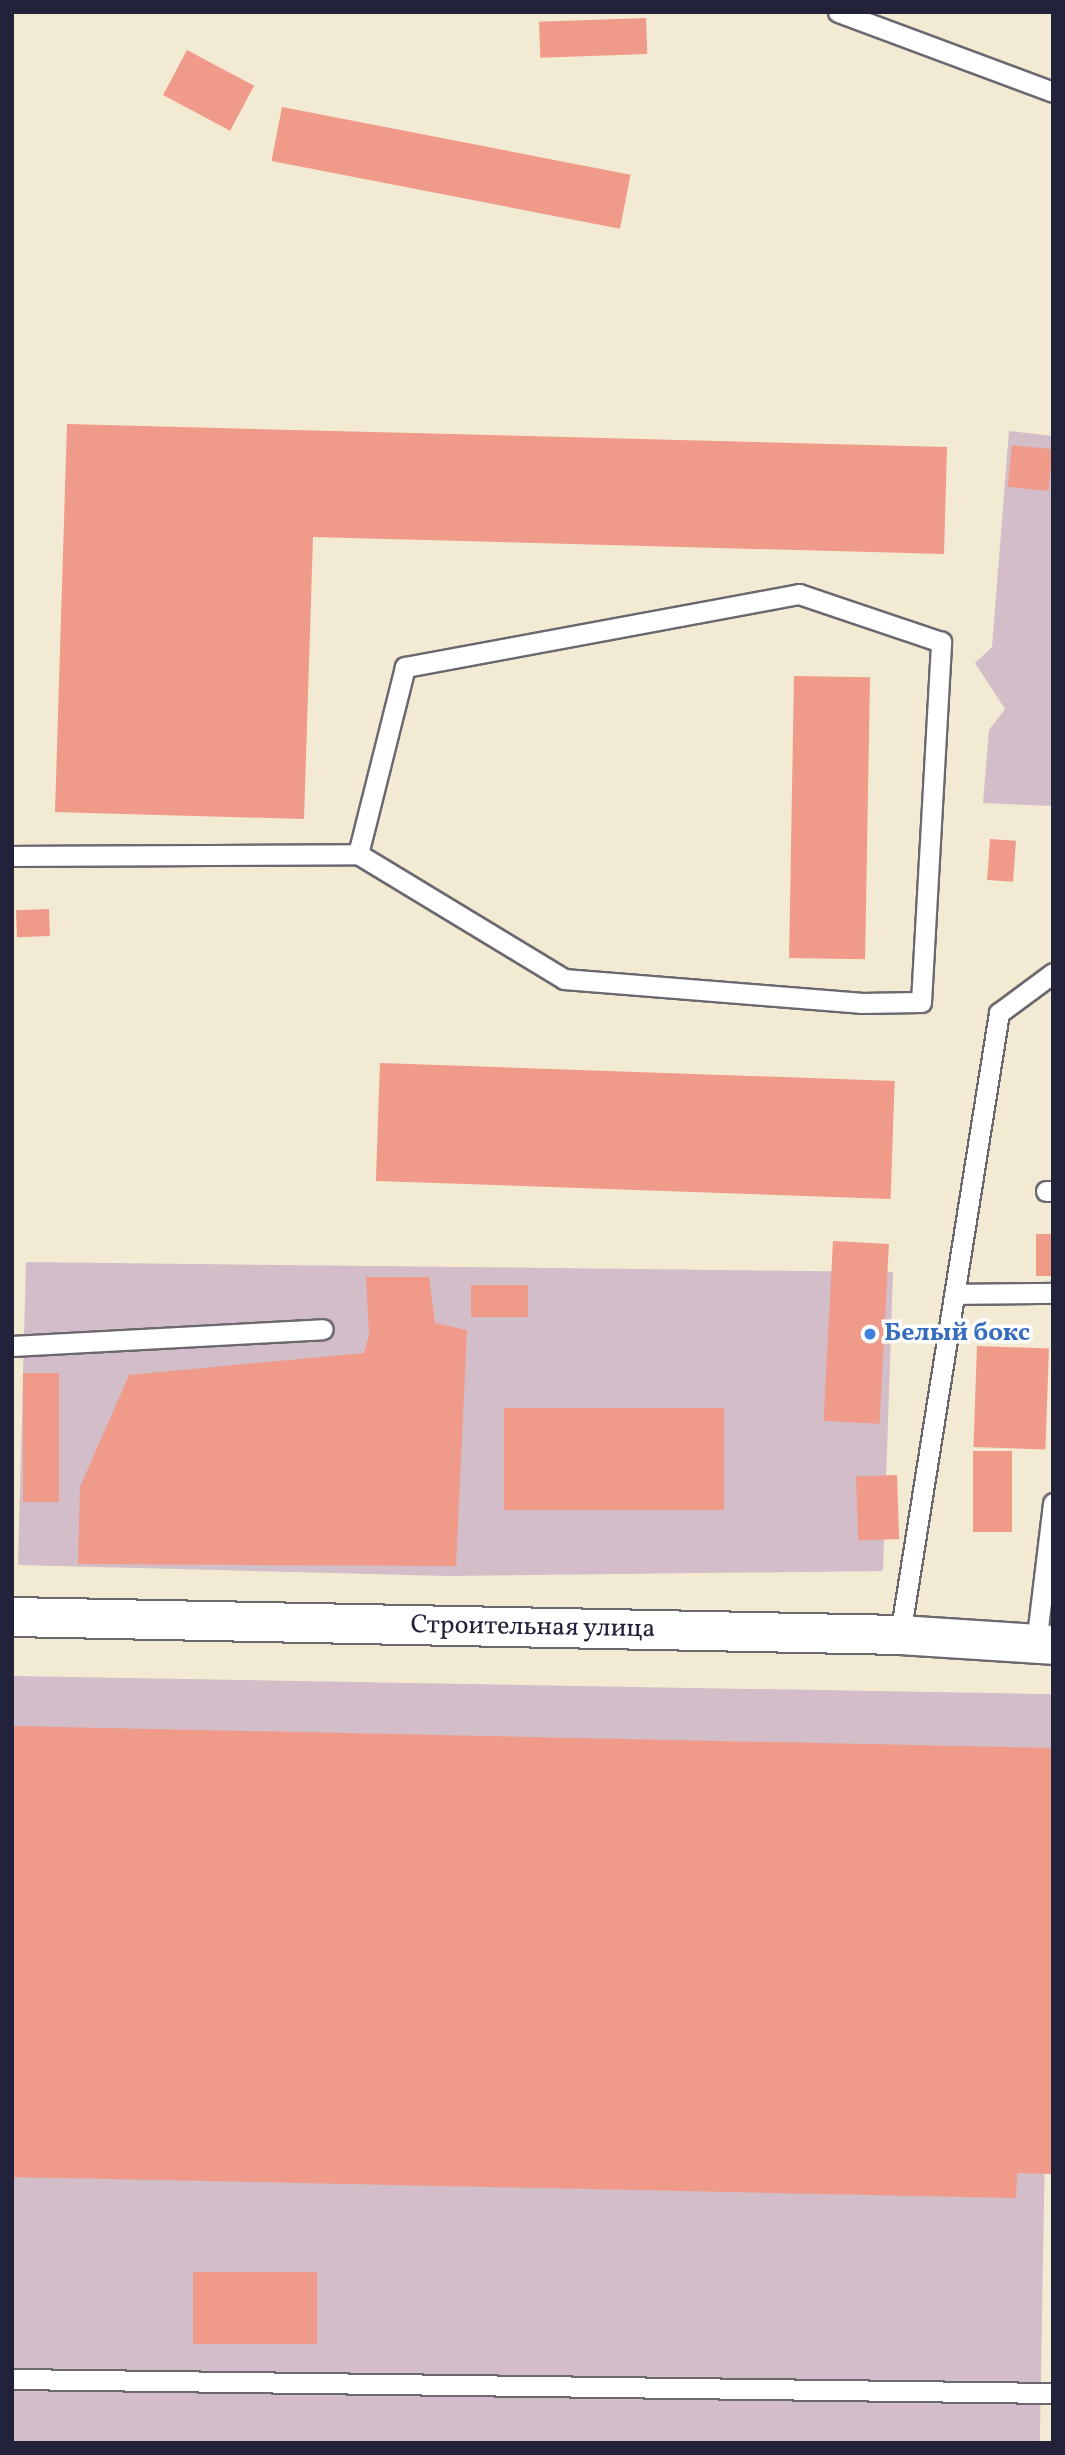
<!DOCTYPE html>
<meta charset="utf-8">
<style>
body{margin:0}
#map{position:relative;width:1065px;height:2455px;overflow:hidden;background:#f3ead3;font-family:Vollkorn,serif}
div>[style]{position:absolute}
[style*='--x']{left:calc(var(--x)*1px);top:calc(var(--y)*1px);width:calc(var(--w)*1px);rotate:calc(var(--a)*1deg)}
.industrial>*{inset:0;background:#d2bdc8;transform-origin:0 0}
.building>*{inset:0;background:#f09a8a;transform-origin:0 0}
.roads{filter:drop-shadow(2px 0 #6b6870) drop-shadow(-2px 0 #6b6870) drop-shadow(0 2px #6b6870) drop-shadow(0 -2px #6b6870)}
.service>*{height:19px;margin:-9.5px;padding:0 9.5px;transform-origin:9.5px;border-radius:9.5px;background:#fff}
.minor>*{height:38px;margin:-19px;padding:0 19px;transform-origin:19px;border-radius:19px;background:#fff}
.dots>*{width:19px;height:19px;translate:-50% -50%;box-sizing:border-box;border:4px solid #fff;border-radius:50%}
span{translate:-50% -50%;white-space:nowrap;text-align:center;line-height:1.15;-webkit-text-stroke:7px #fff;paint-order:stroke}
.shop-label{font-size:26px;color:#366cbe;font-weight:700}
.left{translate:0 -50%;text-align:left}
.street-label{font-size:26px;color:#22223b}
.frame{position:absolute;inset:0;border:14px solid #22223b;pointer-events:none}
</style>
<div id="map">
<div class="industrial">
<i style="clip-path:polygon(1009px 431px,1053px 436px,1053px 806px,983px 803px,989px 730px,1005px 709px,975px 663px,992px 647px)"></i>
<i style="clip-path:polygon(26px 1262px,893px 1272px,883px 1571px,449px 1576px,18px 1565px)"></i>
<i style="left:12px;top:1676px;width:1041px;height:767px;rotate:1deg"></i>
</div>
<div class="building">
<i style="left:646px;top:18px;width:36px;height:107px;rotate:88deg"></i>
<i style="left:187px;top:50px;width:76px;height:51px;rotate:28deg"></i>
<i style="left:282px;top:107px;width:355px;height:55px;rotate:11deg"></i>
<i style="clip-path:polygon(67px 424px,947px 447px,944px 554px,313px 537px,304px 819px,55px 812px)"></i>
<i style="left:1012px;top:445px;width:41px;height:42px;rotate:6deg"></i>
<i style="left:794px;top:676px;width:76px;height:282px;rotate:1deg"></i>
<i style="left:990px;top:839px;width:26px;height:41px;rotate:4deg"></i>
<i style="left:49px;top:909px;width:27px;height:33px;rotate:88deg"></i>
<i style="left:380px;top:1063px;width:515px;height:118px;rotate:2deg"></i>
<i style="left:1036px;top:1234px;width:17px;height:42px"></i>
<i style="left:833px;top:1241px;width:56px;height:180px;rotate:3deg"></i>
<i style="clip-path:polygon(366px 1277px,429px 1277px,435px 1323px,467px 1330px,456px 1566px,78px 1564px,80px 1487px,129px 1375px,364px 1353px,369px 1335px)"></i>
<i style="left:471px;top:1285px;width:57px;height:32px"></i>
<i style="left:977px;top:1346px;width:72px;height:101px;rotate:2deg"></i>
<i style="left:59px;top:1373px;width:129px;height:36px;rotate:90deg"></i>
<i style="left:504px;top:1408px;width:220px;height:102px"></i>
<i style="left:973px;top:1451px;width:39px;height:81px"></i>
<i style="left:897px;top:1475px;width:64px;height:41px;rotate:88deg"></i>
<i style="clip-path:polygon(12px 1726px,1053px 1748px,1053px 2174px,1017px 2173px,1016px 2198px,12px 2177px)"></i>
<i style="left:317px;top:2272px;width:72px;height:124px;rotate:90deg"></i>
</div>
<div class="roads">
<div class="service">
<i style="--x:838;--y:12;--w:229;--a:20.4"></i>
<i style="--x:12;--y:856;--w:346;--a:-0.3"></i>
<i style="--x:358;--y:854;--w:241;--a:31.2"></i>
<i style="--x:564;--y:979;--w:297;--a:4.6"></i>
<i style="--x:860;--y:1003;--w:61;--a:-0.9"></i>
<i style="--x:921;--y:1002;--w:361;--a:-86.8"></i>
<i style="--x:941;--y:642;--w:150;--a:-161.3"></i>
<i style="--x:799;--y:594;--w:401;--a:169.5"></i>
<i style="--x:405;--y:667;--w:193;--a:104.1"></i>
<i style="--x:1046;--y:1191;--w:7;--a:0"></i>
<i style="--x:955;--y:1294;--w:98;--a:-0.6"></i>
<i style="--x:12;--y:1346;--w:311;--a:-3.1"></i>
<i style="--x:900;--y:1635;--w:630;--a:-80.96"></i>
<i style="--x:999;--y:1013;--w:67;--a:-36.5"></i>
<i style="--x:1036;--y:1644;--w:142;--a:-83.1"></i>
<i style="--x:12;--y:2379;--w:1041;--a:0.77"></i>
</div>
<div class="minor">
<i style="--x:12;--y:1617;--w:888;--a:1.16"></i>
<i style="--x:900;--y:1635;--w:153;--a:3.7"></i>
</div>
</div>
<div class="dots">
<i style="left:870px;top:1334px;background:#3f7fe0"></i>
</div>
<div class="shop-label">
<span class="left" style="left:884px;top:1334px">Белый бокс</span>
</div>
<div class="street-label">
<span style="left:533px;top:1628px;rotate:1deg">Строительная улица</span>
</div>
<div class="frame"></div>
</div>
